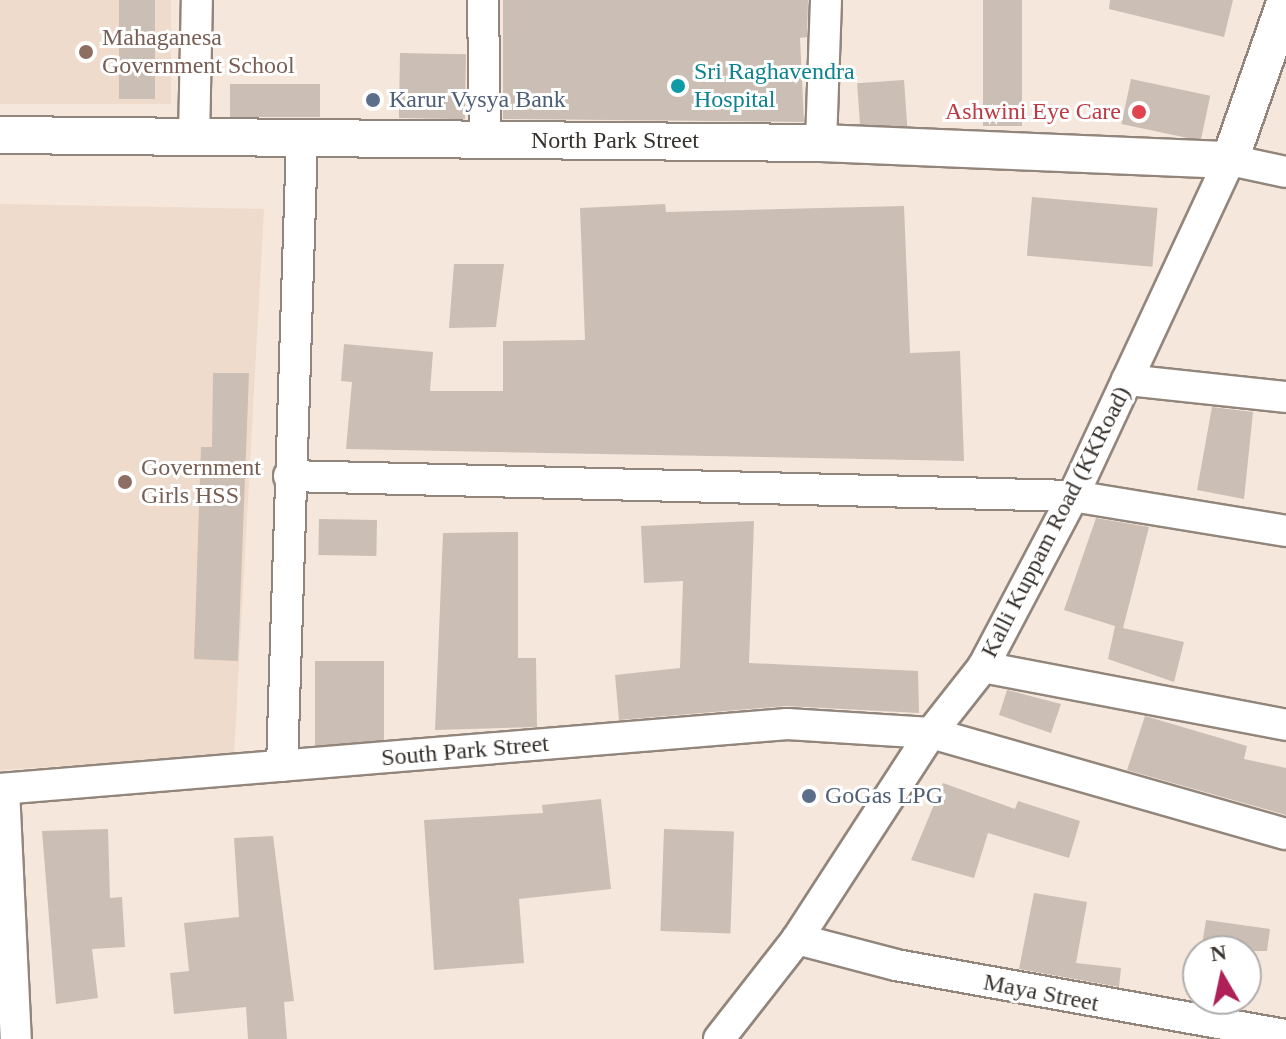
<!DOCTYPE html>
<style>
body{margin:0}
#map{position:relative;width:1286px;height:1039px;overflow:hidden;background:#f5e7dc;font-family:"Times New Roman",serif}
div>[style]{position:absolute}
[style*='--x']{left:calc(var(--x)*1px);top:calc(var(--y)*1px);width:calc(var(--w)*1px);rotate:calc(var(--a)*1deg)}
.built>*{inset:0;background:#efdbcb;transform-origin:0 0}
.building>*{inset:0;background:#cbbeb4;transform-origin:0 0}
.roads{filter:drop-shadow(2px 0 #92867c) drop-shadow(-2px 0 #92867c) drop-shadow(0 2px #92867c) drop-shadow(0 -2px #92867c)}
.minor>*{height:30px;margin:-15px;padding:0 15px;transform-origin:15px;border-radius:15px;background:#fff}
.major>*{height:36px;margin:-18px;padding:0 18px;transform-origin:18px;border-radius:18px;background:#fff}
.dots>*{width:22px;height:22px;translate:-50% -50%;box-sizing:border-box;border:4px solid #fff;border-radius:50%}
span{translate:-50% -50%;white-space:nowrap;text-align:center;line-height:1.15;-webkit-text-stroke:6px #fff;paint-order:stroke}
.education-label{font-size:24px;color:#785e54}
.left{translate:0 -50%;text-align:left}
.culture-label{font-size:24px;color:#0d838f}
.service-label{font-size:24px;color:#4e5e75}
.health-label{font-size:24px;color:#be3a42}
.right{translate:-100% -50%;text-align:right}
.street-label{font-size:24px;color:#38322e}
.north{position:absolute;left:1182px;top:935px;width:80px;height:80px;box-sizing:border-box;background:#fff;border:2px solid #afadab;border-radius:50%;rotate:351deg;font-size:22px;font-weight:700;line-height:32px;text-align:center;color:#38322e}
.north::after{content:'';display:block;margin:auto;width:28px;height:36px;background:#ae2057;clip-path:polygon(50% 0,100% 100%,50% 72%,0 100%)}
</style>
<div id="map">
<div class="built">
<i style="left:0;top:0;width:171px;height:104px"></i>
<i style="clip-path:polygon(0 204px,264px 209px,234px 755px,0 770px)"></i>
</div>
<div class="building">
<i style="left:119px;top:0;width:36px;height:99px"></i>
<i style="clip-path:polygon(503px 0,808px 0,807px 37px,800px 38px,804px 122px,503px 119px)"></i>
<i style="left:983px;top:0;width:39px;height:126px"></i>
<i style="clip-path:polygon(1110px 0,1233px 0,1224px 37px,1109px 9px)"></i>
<i style="left:400px;top:53px;width:66px;height:65px;rotate:1deg"></i>
<i style="left:1131px;top:79px;width:81px;height:46px;rotate:12deg"></i>
<i style="left:904px;top:80px;width:46px;height:47px;rotate:86deg"></i>
<i style="left:320px;top:84px;width:33px;height:90px;rotate:90deg"></i>
<i style="left:1032px;top:197px;width:126px;height:59px;rotate:5deg"></i>
<i style="clip-path:polygon(665px 204px,666px 212px,904px 206px,910px 353px,960px 351px,964px 461px,346px 449px,352px 382px,341px 381px,344px 344px,433px 352px,430px 391px,503px 391px,503px 341px,585px 340px,580px 208px)"></i>
<i style="clip-path:polygon(454px 264px,504px 264px,496px 327px,449px 328px)"></i>
<i style="clip-path:polygon(213px 373px,249px 373px,238px 661px,194px 659px,201px 447px,212px 447px)"></i>
<i style="clip-path:polygon(1212px 407px,1253px 412px,1244px 499px,1197px 490px)"></i>
<i style="clip-path:polygon(1096px 518px,1149px 527px,1123px 628px,1184px 642px,1174px 682px,1108px 659px,1115px 626px,1121px 628px,1064px 610px)"></i>
<i style="left:319px;top:519px;width:58px;height:36px;rotate:1deg"></i>
<i style="clip-path:polygon(754px 521px,749px 663px,918px 671px,919px 713px,786px 706px,619px 720px,615px 675px,680px 668px,683px 581px,644px 583px,641px 526px)"></i>
<i style="clip-path:polygon(518px 532px,518px 658px,536px 658px,537px 727px,435px 730px,443px 533px)"></i>
<i style="left:315px;top:661px;width:69px;height:84px"></i>
<i style="clip-path:polygon(1007px 690px,1061px 704px,1051px 733px,999px 715px)"></i>
<i style="clip-path:polygon(1145px 716px,1247px 746px,1244px 759px,1286px 768px,1286px 815px,1127px 770px)"></i>
<i style="clip-path:polygon(943px 783px,1015px 809px,1018px 801px,1080px 821px,1069px 858px,988px 833px,974px 878px,911px 860px)"></i>
<i style="clip-path:polygon(601px 799px,611px 889px,519px 899px,524px 963px,434px 970px,424px 820px,543px 813px,542px 805px)"></i>
<i style="clip-path:polygon(108px 829px,110px 898px,122px 897px,125px 947px,92px 949px,98px 998px,56px 1004px,42px 831px)"></i>
<i style="left:664px;top:829px;width:70px;height:102px;rotate:2deg"></i>
<i style="clip-path:polygon(273px 836px,294px 1001px,284px 1002px,287px 1039px,248px 1039px,246px 1007px,174px 1014px,170px 973px,189px 971px,184px 923px,239px 917px,234px 838px)"></i>
<i style="clip-path:polygon(1034px 893px,1087px 902px,1076px 963px,1121px 968px,1119px 987px,1019px 969px)"></i>
<i style="clip-path:polygon(1206px 920px,1270px 929px,1267px 951px,1201px 951px)"></i>
</div>
<div class="roads">
<div class="minor">
<i style="--x:483;--y:0;--w:140;--a:89.2"></i>
<i style="--x:194;--y:138;--w:138;--a:-88.8"></i>
<i style="--x:821;--y:143;--w:143;--a:-88"></i>
<i style="--x:1127;--y:380;--w:160;--a:6.1"></i>
<i style="--x:289;--y:476;--w:784;--a:1.46"></i>
<i style="--x:1073;--y:496;--w:216;--a:9.3"></i>
<i style="--x:983;--y:667;--w:309;--a:10.8"></i>
<i style="--x:282;--y:766;--w:627;--a:-88.17"></i>
<i style="--x:0;--y:789;--w:790;--a:-4.72"></i>
<i style="--x:787;--y:724;--w:144;--a:3.6"></i>
<i style="--x:931;--y:733;--w:369;--a:15.9"></i>
<i style="--x:4;--y:789;--w:250;--a:87.3"></i>
<i style="--x:797;--y:939;--w:102;--a:14.7"></i>
<i style="--x:896;--y:965;--w:396;--a:10.2"></i>
<i style="--x:719;--y:1039;--w:127;--a:-52"></i>
<i style="--x:797;--y:939;--w:246;--a:-57"></i>
<i style="--x:931;--y:733;--w:84;--a:-51.8"></i>
<i style="--x:983;--y:667;--w:193;--a:-62.2"></i>
<i style="--x:1073;--y:496;--w:371;--a:-65"></i>
<i style="--x:1230;--y:160;--w:57;--a:12.1"></i>
</div>
<div class="major">
<i style="--x:0;--y:135;--w:821;--a:0.56"></i>
<i style="--x:821;--y:143;--w:409;--a:2.4"></i>
<i style="--x:1230;--y:160;--w:170;--a:-70.7"></i>
</div>
</div>
<div class="dots">
<i style="left:86px;top:52px;background:#8d6e63"></i>
<i style="left:678px;top:86px;background:#0f9aa8"></i>
<i style="left:373px;top:100px;background:#5c6f8a"></i>
<i style="left:1139px;top:112px;background:#e0444e"></i>
<i style="left:125px;top:482px;background:#8d6e63"></i>
<i style="left:809px;top:796px;background:#5c6f8a"></i>
</div>
<div class="education-label">
<span class="left" style="left:102px;top:52px">Mahaganesa<br>Government School</span>
<span class="left" style="left:141px;top:482px">Government<br>Girls HSS</span>
</div>
<div class="culture-label">
<span class="left" style="left:694px;top:86px">Sri Raghavendra<br>Hospital</span>
</div>
<div class="service-label">
<span class="left" style="left:389px;top:100px">Karur Vysya Bank</span>
<span class="left" style="left:825px;top:796px">GoGas LPG</span>
</div>
<div class="health-label">
<span class="right" style="left:1121px;top:112px">Ashwini Eye Care</span>
</div>
<div class="street-label">
<span style="left:615px;top:141px">North Park Street</span>
<span style="left:1056px;top:522px;rotate:-63deg">Kalli Kuppam Road (KKRoad)</span>
<span style="left:465px;top:751px;rotate:-5deg">South Park Street</span>
<span style="left:1041px;top:993px;rotate:11deg">Maya Street</span>
</div>
<div class="north">N</div>
</div>
